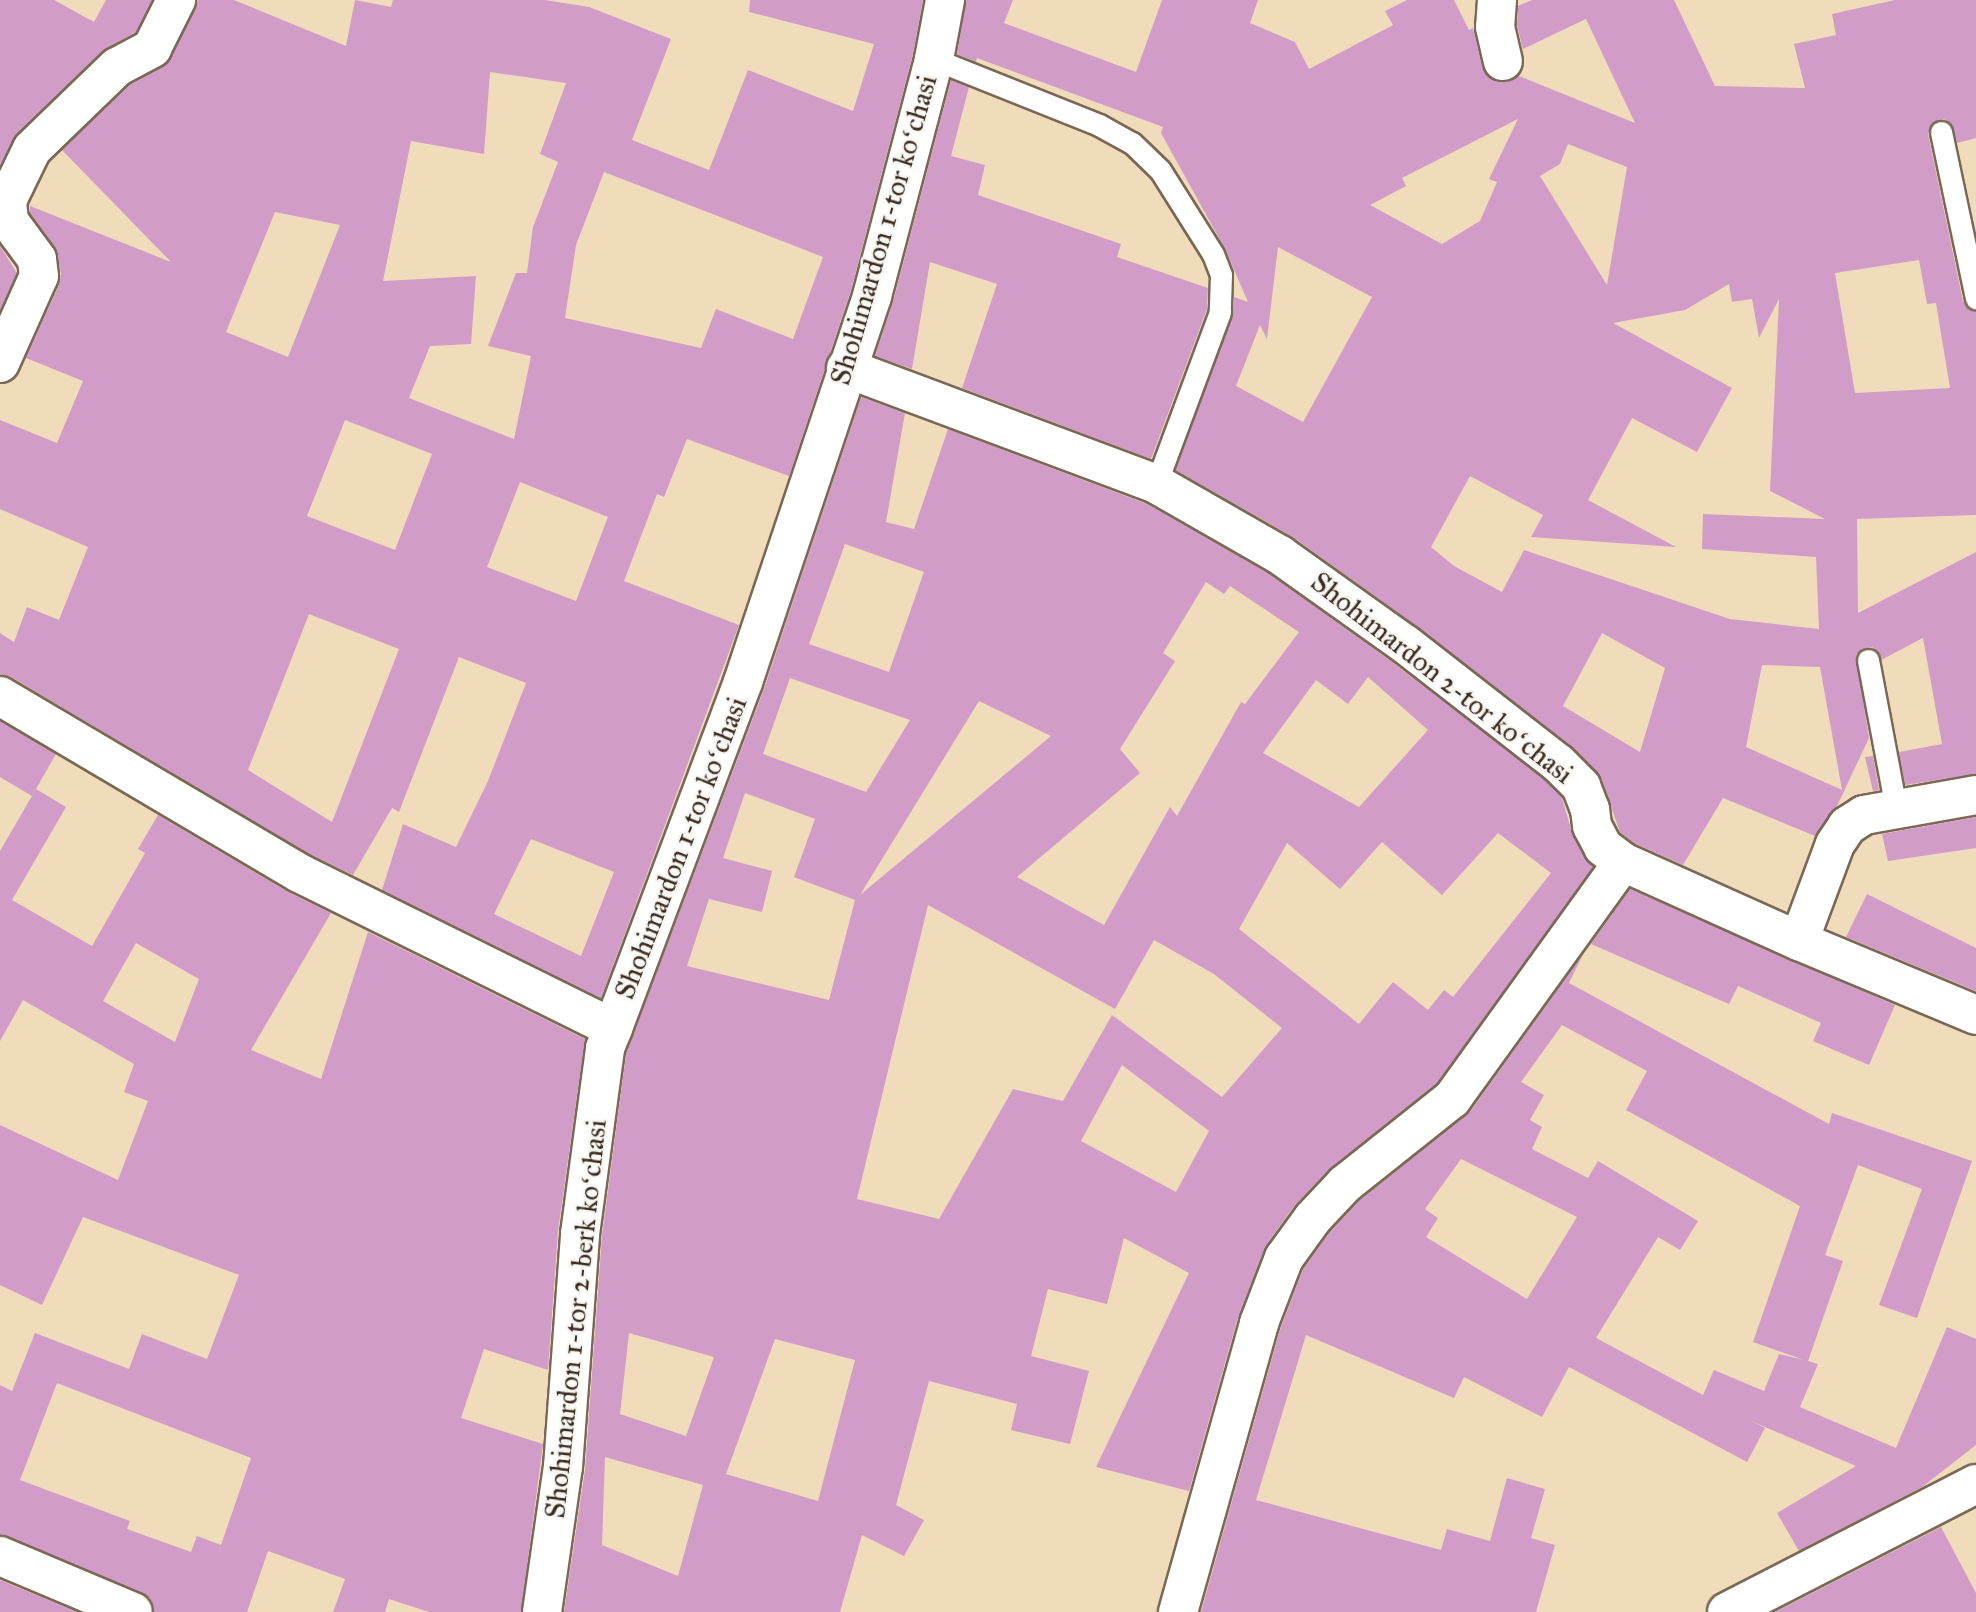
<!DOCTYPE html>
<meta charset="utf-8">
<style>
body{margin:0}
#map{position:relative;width:1976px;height:1612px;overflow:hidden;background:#f0dcbb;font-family:"IM FELL Great Primer",serif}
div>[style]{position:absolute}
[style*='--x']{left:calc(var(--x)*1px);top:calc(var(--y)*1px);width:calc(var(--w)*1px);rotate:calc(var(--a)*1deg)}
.building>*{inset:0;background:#d19dc8}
.roads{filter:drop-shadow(2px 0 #7a6855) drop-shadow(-2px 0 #7a6855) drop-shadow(0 2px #7a6855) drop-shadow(0 -2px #7a6855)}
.service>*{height:21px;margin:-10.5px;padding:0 10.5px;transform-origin:10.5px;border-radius:10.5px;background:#fff}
.minor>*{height:38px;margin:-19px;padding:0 19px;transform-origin:19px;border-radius:19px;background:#fff}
span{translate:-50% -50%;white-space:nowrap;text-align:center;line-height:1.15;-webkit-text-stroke:5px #f6f6f2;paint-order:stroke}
.street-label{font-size:28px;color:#3b2a1e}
</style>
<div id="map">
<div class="building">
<i style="clip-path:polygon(0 0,54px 0,94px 22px,106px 0,152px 0,136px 32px,102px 51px,17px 133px,0 165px)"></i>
<i style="clip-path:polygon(evenodd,198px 0,234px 0,346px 46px,355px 0,391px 7px,393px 0,545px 0,589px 7px,671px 39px,632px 140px,709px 170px,748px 70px,853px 111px,874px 44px,749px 12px,750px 0,923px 0,913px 54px,851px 290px,789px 476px,687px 439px,664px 497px,657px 494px,624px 581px,739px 625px,601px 998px,382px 890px,403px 824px,456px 847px,488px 781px,526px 683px,459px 657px,399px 812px,392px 808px,353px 875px,309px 854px,11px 677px,0 674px,0 633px,14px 642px,27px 607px,59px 620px,88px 547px,0 509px,0 420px,57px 443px,83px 381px,26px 358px,59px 285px,61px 273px,55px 247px,30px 213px,30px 206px,171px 262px,62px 150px,130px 85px,162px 67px,171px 58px,198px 0,490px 72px,566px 83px,540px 154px,558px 162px,533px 227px,527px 273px,516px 273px,488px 346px,531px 356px,514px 439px,409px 398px,430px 346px,471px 344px,476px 276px,383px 281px,411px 141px,484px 154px,490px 72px,198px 0,604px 172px,823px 257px,793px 339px,716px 309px,701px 348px,565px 318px,576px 245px,604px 172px,198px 0,275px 212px,340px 225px,288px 357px,226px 332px,275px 212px,198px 0,345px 420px,432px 454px,395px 550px,307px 516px,345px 420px,198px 0,520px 482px,608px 517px,576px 601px,487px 567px,520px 482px,198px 0,309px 614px,399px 649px,332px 822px,248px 770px,309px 614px,198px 0,531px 839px,614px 872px,581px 956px,494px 914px,531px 839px)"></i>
<i style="clip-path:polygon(evenodd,966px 0,1013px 0,1004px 23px,1136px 72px,1162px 0,1258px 0,1250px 23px,1295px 42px,1309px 69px,1393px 25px,1385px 11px,1407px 0,1454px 0,1469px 30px,1473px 28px,1482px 66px,1488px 76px,1496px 82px,1507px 82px,1519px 76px,1635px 123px,1586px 19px,1523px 49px,1517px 25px,1518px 6px,1532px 0,1674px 0,1715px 86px,1805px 88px,1794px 44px,1836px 35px,1832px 14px,1895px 0,1976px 0,1976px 138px,1957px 143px,1951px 124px,1944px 119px,1932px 123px,1928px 134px,1963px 301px,1967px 307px,1976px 311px,1976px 515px,1857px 519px,1858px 613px,1976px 552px,1976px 774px,1905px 785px,1899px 752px,1942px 744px,1923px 638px,1881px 660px,1878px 652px,1872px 647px,1860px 650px,1856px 655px,1869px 738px,1837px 806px,1815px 836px,1723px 798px,1683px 865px,1634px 843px,1620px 832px,1601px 778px,1571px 746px,1418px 627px,1293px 537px,1175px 470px,1232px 317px,1234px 297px,1248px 302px,1225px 249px,1161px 133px,1163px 127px,977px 58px,976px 62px,957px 54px,966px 0,1518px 119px,1489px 179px,1497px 182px,1480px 221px,1442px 244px,1370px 205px,1406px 186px,1402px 178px,1518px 119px,966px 0,1568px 144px,1627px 167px,1607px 285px,1540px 176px,1560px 164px,1568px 144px,966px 0,1278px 247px,1372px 297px,1303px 422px,1236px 386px,1260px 325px,1267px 339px,1278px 247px,966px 0,1919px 260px,1927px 304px,1936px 303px,1950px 388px,1855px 393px,1835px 273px,1919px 260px,966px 0,1729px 284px,1732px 302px,1752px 299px,1759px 338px,1779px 299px,1770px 491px,1825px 519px,1703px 514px,1702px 549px,1816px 557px,1819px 629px,1730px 619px,1524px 550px,1502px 592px,1454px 566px,1431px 547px,1470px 476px,1543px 515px,1531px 537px,1676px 547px,1588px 500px,1632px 418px,1697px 452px,1732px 388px,1613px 323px,1685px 310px,1729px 284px,966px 0,1602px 633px,1665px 668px,1640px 752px,1563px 706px,1602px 633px,966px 0,1762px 665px,1820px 667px,1842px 790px,1746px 747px,1762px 665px)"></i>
<i style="clip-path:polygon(951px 80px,969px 87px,951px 156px,985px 165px,978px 195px,1121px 244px,1117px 257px,1208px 288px,1207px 309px,1151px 459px,962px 388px,997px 284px,930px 262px,912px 369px,875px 356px,893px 302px)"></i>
<i style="clip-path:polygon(0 246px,17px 273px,0 310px)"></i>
<i style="clip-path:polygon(evenodd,861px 397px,905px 413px,886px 522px,914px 529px,948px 429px,1147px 504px,1268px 573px,1392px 662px,1544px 779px,1562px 798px,1573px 836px,1593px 867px,1436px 1084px,1329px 1169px,1295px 1205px,1266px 1245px,1238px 1317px,1189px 1491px,1096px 1467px,1189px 1273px,1124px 1238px,1107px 1304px,1048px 1289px,1031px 1356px,1089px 1371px,1070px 1444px,1011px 1430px,1017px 1404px,929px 1381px,896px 1505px,924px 1520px,904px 1556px,862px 1535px,840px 1612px,564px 1612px,585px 1470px,602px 1236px,626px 1054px,764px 689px,861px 397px,845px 544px,924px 572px,889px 672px,809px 644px,845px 544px,861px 397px,1206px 582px,1224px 594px,1230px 586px,1299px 632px,1245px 704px,1241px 702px,1177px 816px,1170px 807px,1104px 925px,1017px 877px,1140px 773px,1120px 749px,1175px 661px,1163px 653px,1206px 582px,861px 397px,1368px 677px,1428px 730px,1359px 807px,1263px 753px,1316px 680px,1348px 704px,1368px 677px,861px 397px,790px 678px,910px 720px,866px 792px,763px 754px,790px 678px,861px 397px,979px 701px,1051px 736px,860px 895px,979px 701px,861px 397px,745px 793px,815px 819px,794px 877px,855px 900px,829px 1000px,687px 966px,709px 899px,762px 912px,772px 871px,723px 858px,745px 793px,861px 397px,1498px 833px,1551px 873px,1453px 997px,1444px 990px,1428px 1010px,1393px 982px,1359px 1024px,1239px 929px,1287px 843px,1340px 889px,1382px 842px,1442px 895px,1498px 833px,861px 397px,928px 905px,1115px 1009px,1154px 940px,1214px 974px,1282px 1028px,1222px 1097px,1112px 1015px,1063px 1101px,1013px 1089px,939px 1219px,857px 1199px,928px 905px,861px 397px,1122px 1065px,1209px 1131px,1176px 1192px,1081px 1141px,1122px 1065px,861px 397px,629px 1333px,714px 1357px,686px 1436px,620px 1414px,629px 1333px,861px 397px,775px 1339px,855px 1360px,818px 1501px,726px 1474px,775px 1339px,861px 397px,605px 1457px,703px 1485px,678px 1576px,602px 1545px,605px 1457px)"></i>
<i style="clip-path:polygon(0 721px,56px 754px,32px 796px,0 777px)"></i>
<i style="clip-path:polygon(1873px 756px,1879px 790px,1873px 791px,1865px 757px)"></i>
<i style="clip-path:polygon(evenodd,36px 789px,66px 807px,12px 900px,92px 946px,145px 853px,138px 849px,158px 815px,288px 892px,331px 913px,251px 1050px,321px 1079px,368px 932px,585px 1039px,558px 1231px,548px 1370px,484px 1349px,461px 1418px,543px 1444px,521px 1612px,429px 1612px,389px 1599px,385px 1612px,333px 1612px,345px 1579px,268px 1551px,247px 1612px,154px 1612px,151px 1599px,141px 1592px,0 1535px,0 1385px,12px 1391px,35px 1333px,129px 1369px,142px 1334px,207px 1359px,239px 1275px,83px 1217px,42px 1305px,0 1285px,0 1125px,118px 1180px,148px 1101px,124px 1092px,134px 1064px,23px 1000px,0 1041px,0 851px,36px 789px,136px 943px,199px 979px,175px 1042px,103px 1001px,136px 943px,36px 789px,57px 1383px,251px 1458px,221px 1545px,197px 1536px,191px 1552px,127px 1529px,130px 1521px,20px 1480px,57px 1383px)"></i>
<i style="clip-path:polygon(1976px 817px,1976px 848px,1888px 861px,1882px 834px)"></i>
<i style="clip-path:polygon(1630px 889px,1895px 1005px,1869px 1065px,1813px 1041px,1821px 1023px,1738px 986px,1729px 1004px,1591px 944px)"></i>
<i style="clip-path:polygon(1867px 894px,1976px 948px,1976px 991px,1846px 937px)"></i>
<i style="clip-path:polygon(evenodd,1583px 954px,1569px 983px,1829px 1124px,1832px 1113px,1972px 1161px,1917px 1318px,1879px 1305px,1922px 1189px,1858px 1165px,1825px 1255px,1843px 1261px,1808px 1361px,1818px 1364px,1800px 1407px,1896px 1448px,1947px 1327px,1976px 1339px,1976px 1445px,1922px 1487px,1799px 1551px,1777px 1513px,1856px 1466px,1751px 1421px,1765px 1428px,1747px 1462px,1569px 1367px,1542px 1417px,1464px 1377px,1454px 1398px,1306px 1335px,1256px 1500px,1441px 1550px,1447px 1529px,1490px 1541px,1507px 1478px,1545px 1489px,1531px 1538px,1555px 1545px,1536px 1612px,1201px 1612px,1280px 1330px,1303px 1269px,1330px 1232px,1360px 1200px,1470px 1112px,1583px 954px,1562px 1025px,1647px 1071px,1626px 1110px,1800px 1206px,1753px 1342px,1804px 1360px,1779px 1354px,1764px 1391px,1714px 1370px,1703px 1395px,1596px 1338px,1658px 1237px,1680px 1250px,1698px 1221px,1598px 1161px,1588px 1178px,1532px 1149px,1542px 1127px,1530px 1120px,1544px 1095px,1521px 1082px,1562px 1025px,1583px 954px,1461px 1159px,1577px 1217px,1527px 1299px,1426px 1237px,1438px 1218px,1425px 1209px,1461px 1159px)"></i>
<i style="clip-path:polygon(1941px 1527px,1976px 1593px,1976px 1612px,1775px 1612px)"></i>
<i style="clip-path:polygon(0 1580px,77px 1612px,0 1612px)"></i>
</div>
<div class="roads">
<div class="service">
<i style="--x:934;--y:59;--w:178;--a:21.8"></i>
<i style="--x:1099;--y:125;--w:38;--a:29"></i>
<i style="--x:1132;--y:143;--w:39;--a:44"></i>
<i style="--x:1160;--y:170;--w:99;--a:57.8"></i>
<i style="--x:1213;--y:254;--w:22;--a:69"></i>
<i style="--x:1221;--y:275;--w:37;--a:92"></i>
<i style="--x:1220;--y:312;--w:184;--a:110.4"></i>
<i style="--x:1941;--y:132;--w:170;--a:78.1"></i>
<i style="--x:1868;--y:660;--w:151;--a:79.3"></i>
</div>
<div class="minor">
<i style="--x:1497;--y:0;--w:27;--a:94"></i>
<i style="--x:1495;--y:27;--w:35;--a:77"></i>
<i style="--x:0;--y:363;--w:95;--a:-65.9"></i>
<i style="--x:39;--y:276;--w:17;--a:-97"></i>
<i style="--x:37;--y:259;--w:47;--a:-126.4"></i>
<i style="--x:9;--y:221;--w:20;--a:-96"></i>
<i style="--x:7;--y:201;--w:19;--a:-65"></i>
<i style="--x:15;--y:184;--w:39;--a:-64"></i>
<i style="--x:32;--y:149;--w:118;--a:-44"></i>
<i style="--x:117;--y:67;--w:40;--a:-28"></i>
<i style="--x:152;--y:48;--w:54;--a:-63.4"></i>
<i style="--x:846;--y:368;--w:331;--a:20.5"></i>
<i style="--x:1156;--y:484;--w:143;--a:29.8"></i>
<i style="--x:1280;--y:555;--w:153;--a:35.5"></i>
<i style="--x:1405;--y:644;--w:194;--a:37.9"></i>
<i style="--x:1558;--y:763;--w:33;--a:45"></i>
<i style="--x:1581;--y:786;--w:25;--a:69"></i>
<i style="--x:1590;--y:809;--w:17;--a:83"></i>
<i style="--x:1592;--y:826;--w:24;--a:62"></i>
<i style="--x:1603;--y:847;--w:25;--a:37"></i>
<i style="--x:1623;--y:862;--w:193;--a:24.2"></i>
<i style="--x:1799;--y:941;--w:192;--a:22.7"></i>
<i style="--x:0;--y:696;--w:347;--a:30.6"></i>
<i style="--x:299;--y:873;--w:350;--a:26.3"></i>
<i style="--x:613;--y:1028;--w:370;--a:-69.4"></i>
<i style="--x:743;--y:682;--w:407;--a:-71.5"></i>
<i style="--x:872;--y:296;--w:245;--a:-75.3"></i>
<i style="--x:934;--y:59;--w:60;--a:-79.4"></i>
<i style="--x:1799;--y:941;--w:103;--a:-69.6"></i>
<i style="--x:1835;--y:844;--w:22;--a:-56"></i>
<i style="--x:1847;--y:826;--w:20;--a:-33"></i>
<i style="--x:1864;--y:815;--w:114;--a:-10.1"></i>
<i style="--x:0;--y:1556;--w:144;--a:22.8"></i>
<i style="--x:542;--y:1612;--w:147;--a:-81.8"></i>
<i style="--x:563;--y:1467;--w:234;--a:-85.8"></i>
<i style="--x:580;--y:1234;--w:188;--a:-82.3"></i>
<i style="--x:605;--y:1048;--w:22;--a:-68"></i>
<i style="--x:1178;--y:1612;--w:300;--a:-74.3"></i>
<i style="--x:1259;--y:1323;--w:70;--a:-69"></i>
<i style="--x:1284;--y:1258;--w:49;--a:-54.1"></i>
<i style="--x:1313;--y:1218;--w:47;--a:-46.7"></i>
<i style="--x:1345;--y:1184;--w:137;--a:-38.5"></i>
<i style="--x:1452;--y:1099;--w:292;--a:-54.2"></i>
<i style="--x:1727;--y:1612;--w:280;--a:-27.2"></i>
</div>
</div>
<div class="street-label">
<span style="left:884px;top:230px;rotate:-74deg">Shohimardon 1-tor koʻchasi</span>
<span style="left:1442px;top:678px;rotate:38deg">Shohimardon 2-tor koʻchasi</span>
<span style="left:681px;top:848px;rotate:-69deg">Shohimardon 1-tor koʻchasi</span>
<span style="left:576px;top:1319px;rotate:-84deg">Shohimardon 1-tor 2-berk koʻchasi</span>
</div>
</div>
